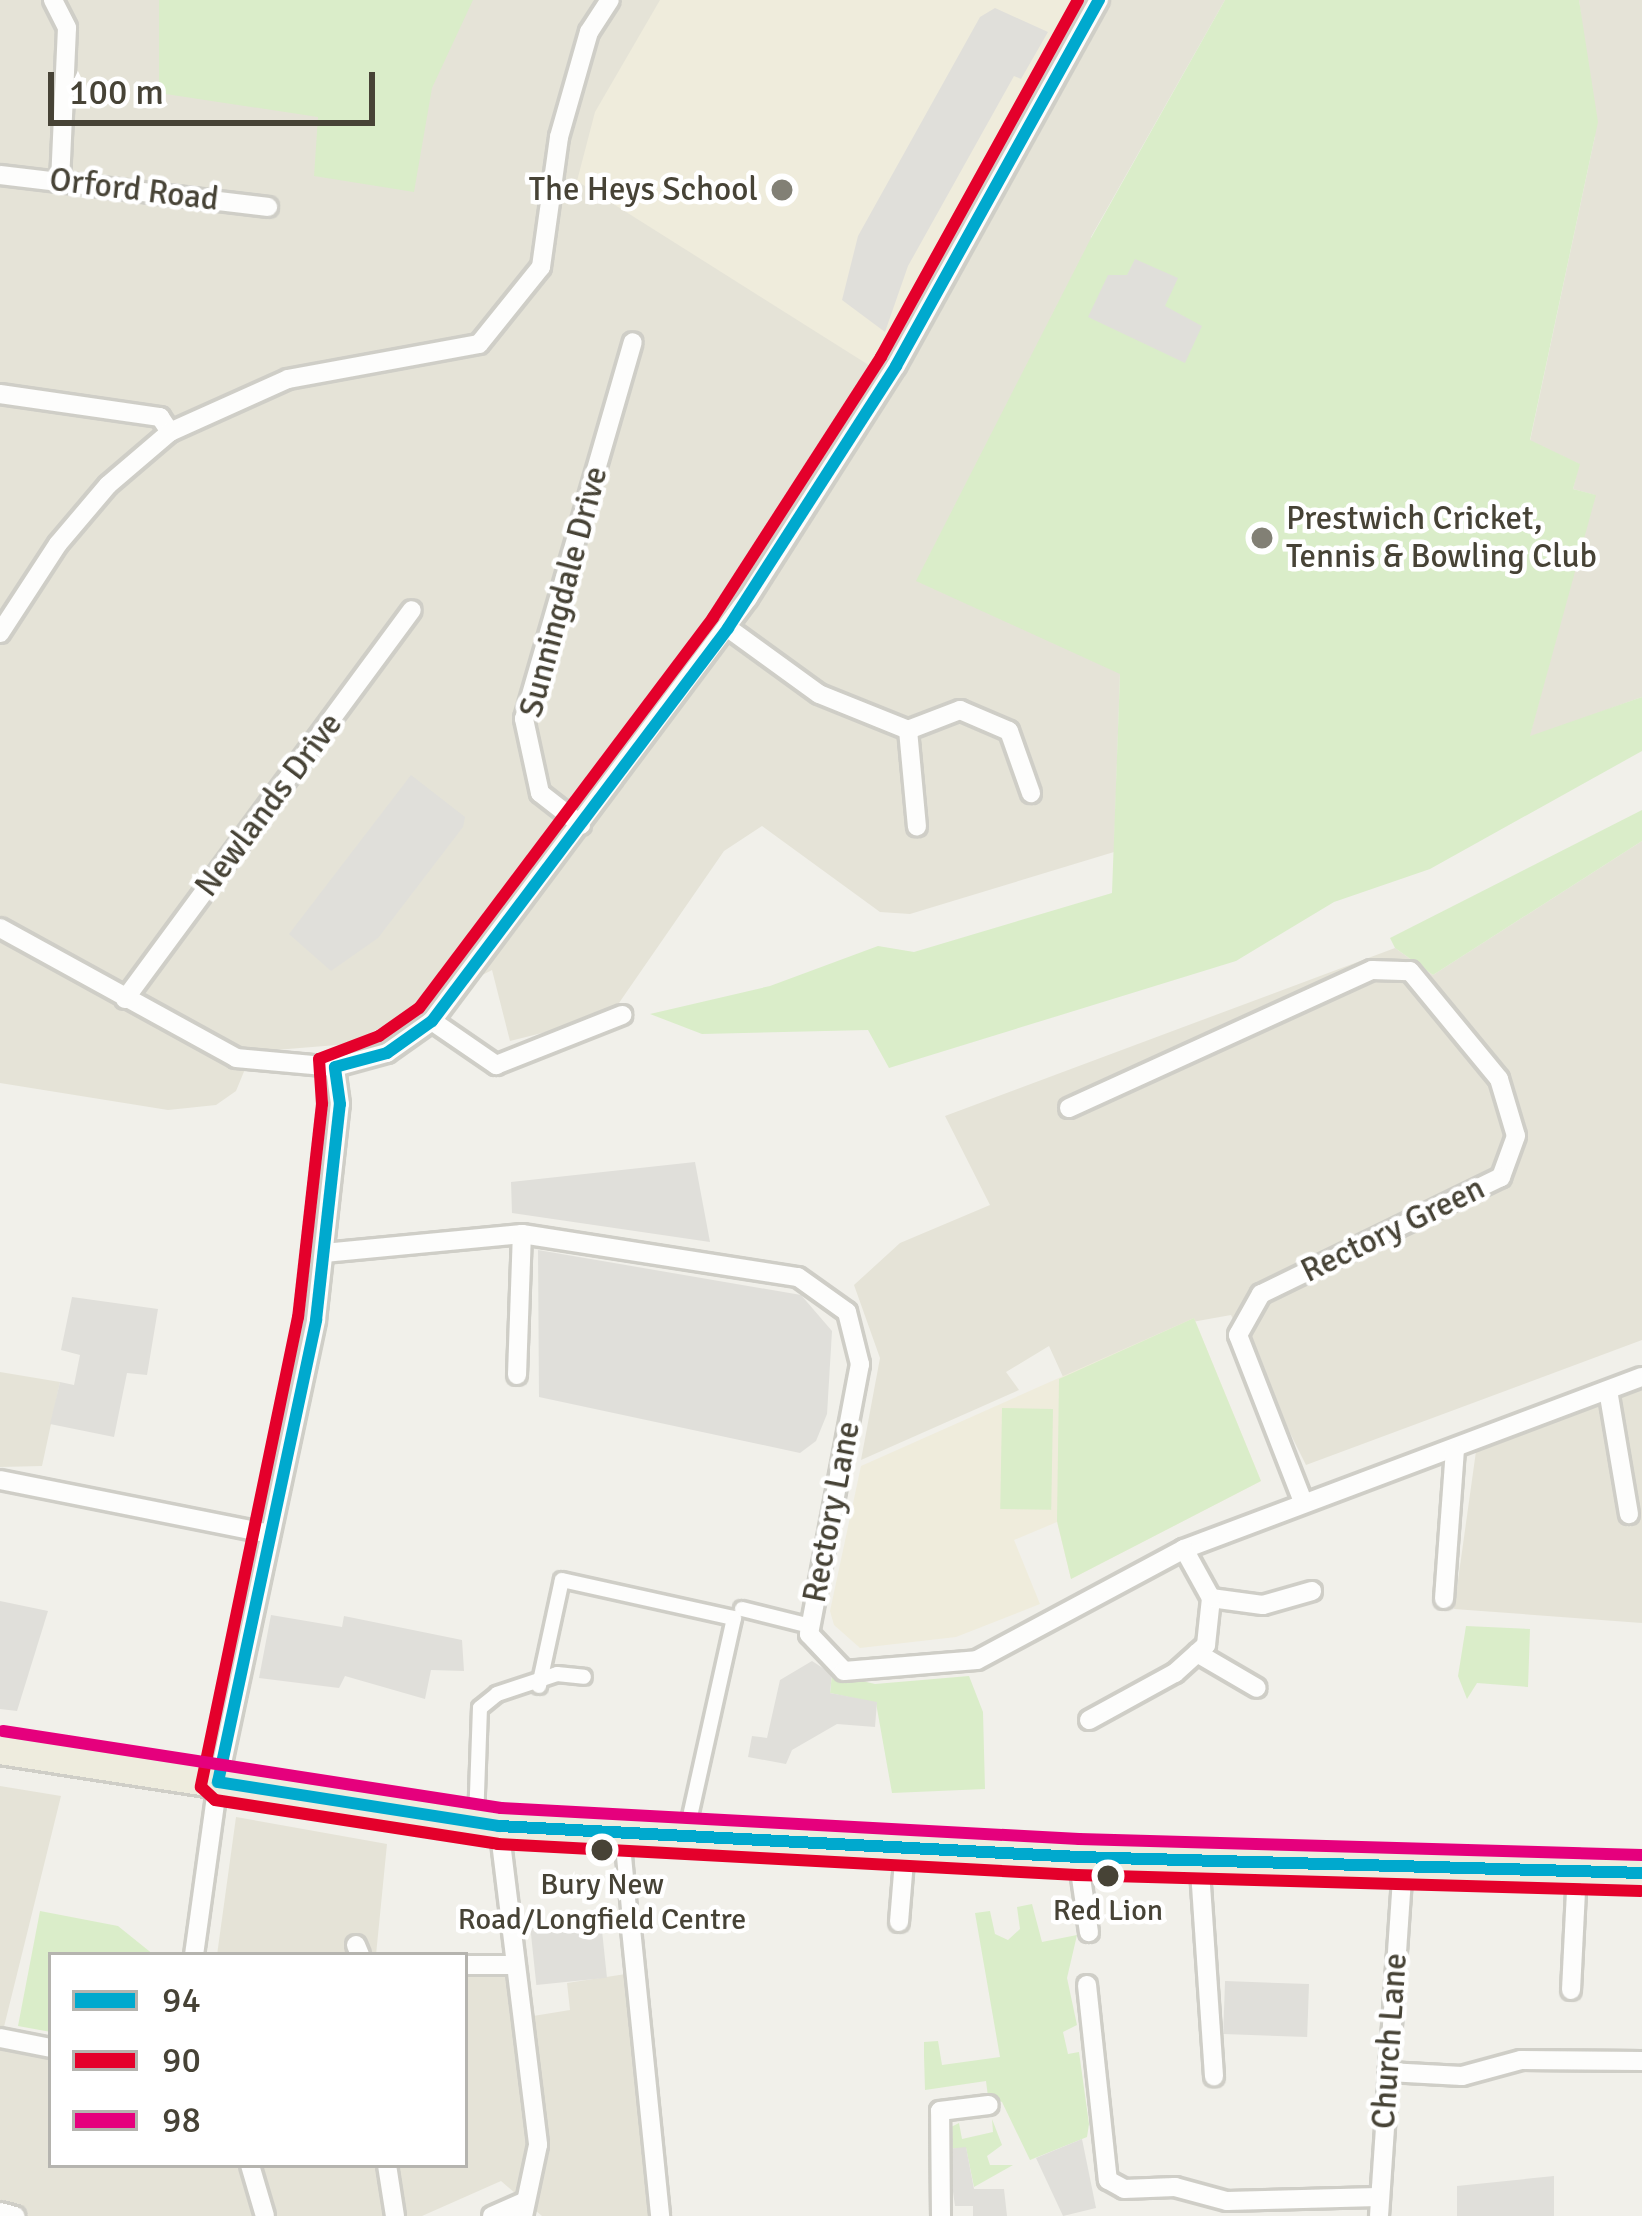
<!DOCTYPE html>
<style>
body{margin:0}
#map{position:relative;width:1642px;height:2216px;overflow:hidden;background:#f1f0ea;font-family:Signika,sans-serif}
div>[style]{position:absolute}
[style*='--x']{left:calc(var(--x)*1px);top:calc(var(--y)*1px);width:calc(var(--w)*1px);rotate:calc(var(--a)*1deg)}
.residential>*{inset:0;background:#e5e3d7}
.education>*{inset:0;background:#efecdc}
.green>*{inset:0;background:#daedc9;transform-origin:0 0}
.parking>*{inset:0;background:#e0dfda;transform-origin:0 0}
.roads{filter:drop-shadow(3px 0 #cfcec7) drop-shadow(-3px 0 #cfcec7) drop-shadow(0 3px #cfcec7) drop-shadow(0 -3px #cfcec7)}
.pedestrian>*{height:14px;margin:-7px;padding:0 7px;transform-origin:7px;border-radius:7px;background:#fdfdfc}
.minor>*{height:18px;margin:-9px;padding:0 9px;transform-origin:9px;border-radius:9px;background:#fdfdfc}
.trunk>*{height:30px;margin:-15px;padding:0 15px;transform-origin:15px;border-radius:15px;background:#eeecde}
.bus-1>*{height:12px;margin:-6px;padding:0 6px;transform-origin:6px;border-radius:6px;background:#00a9ce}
.bus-2>*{height:12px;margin:-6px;padding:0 6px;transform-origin:6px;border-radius:6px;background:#e4002b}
.bus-3>*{height:12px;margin:-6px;padding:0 6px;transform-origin:6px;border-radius:6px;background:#e5007d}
.dots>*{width:33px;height:33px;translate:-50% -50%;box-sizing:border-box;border:6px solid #fff;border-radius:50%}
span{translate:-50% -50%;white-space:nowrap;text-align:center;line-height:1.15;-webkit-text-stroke:9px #fff;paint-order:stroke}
.bus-label{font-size:30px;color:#474336}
.street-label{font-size:33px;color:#474336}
.poi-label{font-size:33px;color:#474336}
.right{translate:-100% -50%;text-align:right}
.left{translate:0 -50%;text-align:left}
.legend{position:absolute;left:48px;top:1952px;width:420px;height:216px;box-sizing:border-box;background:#fff;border:3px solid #b5b4af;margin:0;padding:15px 21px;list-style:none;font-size:36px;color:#474336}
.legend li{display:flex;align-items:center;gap:24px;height:60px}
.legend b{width:60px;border:3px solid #b5b4af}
.scale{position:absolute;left:48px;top:72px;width:327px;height:54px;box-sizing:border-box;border:6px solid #474336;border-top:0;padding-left:15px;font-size:36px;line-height:42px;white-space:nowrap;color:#474336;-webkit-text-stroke:9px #fff;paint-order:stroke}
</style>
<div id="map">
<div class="residential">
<i style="clip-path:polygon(0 0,1225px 0,1091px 237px,1120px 674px,1114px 852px,910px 914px,880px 912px,762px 826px,724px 851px,610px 1016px,510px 1041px,492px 970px,349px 1044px,252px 1052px,236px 1091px,216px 1105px,168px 1110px,0 1083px)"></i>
<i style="clip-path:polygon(1579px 0,1642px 0,1642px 697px,1529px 738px,1595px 495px,1573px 489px,1579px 464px,1530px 441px,1595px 136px)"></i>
<i style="clip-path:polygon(1642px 841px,1642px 1340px,1306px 1465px,1231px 1315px,1192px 1322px,1064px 1379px,1049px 1346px,1006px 1372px,1019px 1390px,861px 1460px,880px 1358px,854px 1285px,900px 1243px,990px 1205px,945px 1116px,1395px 948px,1433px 975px)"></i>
<i style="clip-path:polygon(0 1372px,60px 1382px,42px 1466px,0 1467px)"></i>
<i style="clip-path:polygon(1642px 1389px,1642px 1623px,1454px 1609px,1477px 1444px)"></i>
<i style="clip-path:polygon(0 1786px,61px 1796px,0 2043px,51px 2053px,51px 2165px,465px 2165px,465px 1974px,524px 1976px,527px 2017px,570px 2010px,567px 1983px,626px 1974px,654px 2216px,542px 2216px,501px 2181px,422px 2216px,0 2216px)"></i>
<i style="clip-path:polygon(236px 1817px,387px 1844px,376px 1955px,217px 1955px)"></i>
</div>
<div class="education">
<i style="clip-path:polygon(660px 0,1075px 0,875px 369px,577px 181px,595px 112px)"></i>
<i style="clip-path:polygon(1194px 1318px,1261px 1481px,1071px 1579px,1057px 1522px,1014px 1540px,1040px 1604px,956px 1637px,860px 1648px,834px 1625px,830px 1611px,861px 1466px)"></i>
</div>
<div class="green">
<i style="clip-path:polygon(159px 0,473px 0,432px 88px,414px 192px,314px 176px,318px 117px,159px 93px)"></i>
<i style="clip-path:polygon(1225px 0,1579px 0,1598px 122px,1530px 440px,1580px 464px,1573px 489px,1596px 495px,1530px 736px,1642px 697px,1642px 751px,1430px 869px,1334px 902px,1236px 961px,889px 1068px,868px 1030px,702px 1034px,650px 1014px,770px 986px,878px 946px,914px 952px,1112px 893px,1120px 674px,916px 581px,1091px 238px)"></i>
<i style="clip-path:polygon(1642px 810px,1642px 841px,1433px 975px,1395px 948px,1390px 938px)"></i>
<i style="clip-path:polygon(1194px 1318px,1261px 1481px,1071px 1579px,1057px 1521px,1059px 1379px)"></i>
<i style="left:1002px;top:1408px;width:51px;height:101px;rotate:1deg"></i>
<i style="clip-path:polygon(1466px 1626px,1530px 1629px,1528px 1687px,1477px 1683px,1467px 1699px,1458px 1676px)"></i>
<i style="clip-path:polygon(832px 1674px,875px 1684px,969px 1676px,983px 1712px,985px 1789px,892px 1793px,876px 1703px,830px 1693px)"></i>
<i style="clip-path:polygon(1032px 1904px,1042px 1942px,1077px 1935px,1067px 1978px,1077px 2025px,1063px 2032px,1068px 2054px,1079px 2052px,1089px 2124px,1087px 2137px,1030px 2160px,1002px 2102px,988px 2097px,986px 2081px,925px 2090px,924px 2056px,924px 2042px,938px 2041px,942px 2065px,1000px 2057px,975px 1913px,990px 1911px,995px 1934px,1008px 1940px,1020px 1929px,1017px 1907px)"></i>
<i style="clip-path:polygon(40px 1911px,118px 1926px,154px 1955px,51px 1955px,51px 2032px,18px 2026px)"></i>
<i style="clip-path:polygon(992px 2119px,1002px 2145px,987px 2156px,990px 2165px,1013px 2165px,974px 2187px,966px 2148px,947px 2149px,949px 2128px,959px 2123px,962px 2139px,993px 2132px)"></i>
</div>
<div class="parking">
<i style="clip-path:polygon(995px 8px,1048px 32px,1021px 79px,1014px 76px,908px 266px,885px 332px,842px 300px,858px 236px,980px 17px)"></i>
<i style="clip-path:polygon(1135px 259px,1178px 278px,1165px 306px,1202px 326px,1185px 363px,1088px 317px,1108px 275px,1127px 275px)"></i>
<i style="clip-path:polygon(411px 775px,465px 817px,463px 827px,378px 938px,331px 971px,289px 934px)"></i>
<i style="clip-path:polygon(695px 1162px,710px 1242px,512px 1213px,511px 1182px)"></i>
<i style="clip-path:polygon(538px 1250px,801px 1295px,832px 1331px,827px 1414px,816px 1441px,800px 1453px,539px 1397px)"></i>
<i style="clip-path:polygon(72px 1297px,158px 1309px,147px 1375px,127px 1373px,114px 1437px,50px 1424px,60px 1382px,74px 1385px,80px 1355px,61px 1350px)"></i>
<i style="clip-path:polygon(0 1601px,48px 1611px,17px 1711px,0 1709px)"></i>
<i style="clip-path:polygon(271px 1615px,342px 1627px,344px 1616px,462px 1640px,464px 1671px,431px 1670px,425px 1699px,345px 1676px,339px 1688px,259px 1678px)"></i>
<i style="clip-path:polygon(812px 1661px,832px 1674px,830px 1693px,877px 1702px,875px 1727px,837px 1724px,792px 1750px,786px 1764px,748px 1757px,752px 1736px,767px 1738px,780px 1680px)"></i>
<i style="left:601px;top:1921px;width:57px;height:71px;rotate:84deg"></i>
<i style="left:1309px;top:1984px;width:53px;height:84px;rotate:92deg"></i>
<i style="clip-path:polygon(1082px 2139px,1096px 2208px,1063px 2216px,1036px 2158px)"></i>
<i style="clip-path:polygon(966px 2147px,974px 2189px,1004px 2189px,1007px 2216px,973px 2216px,973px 2206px,955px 2206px,947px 2149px)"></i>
<i style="clip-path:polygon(1554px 2176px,1554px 2216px,1457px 2216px,1457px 2186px)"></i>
</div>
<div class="roads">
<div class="pedestrian">
<i style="--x:742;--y:1609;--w:70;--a:14"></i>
<i style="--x:539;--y:1686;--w:108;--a:-77.8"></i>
<i style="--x:562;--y:1580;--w:176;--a:12.5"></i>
<i style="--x:734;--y:1618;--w:221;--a:102.5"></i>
<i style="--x:476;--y:1822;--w:114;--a:-88"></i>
<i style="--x:480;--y:1708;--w:22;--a:-39"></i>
<i style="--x:497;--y:1694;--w:63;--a:-18.4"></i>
<i style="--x:557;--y:1674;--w:27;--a:6"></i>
<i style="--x:622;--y:1835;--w:84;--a:84.6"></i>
</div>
<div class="minor">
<i style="--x:53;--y:0;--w:31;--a:63"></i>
<i style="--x:67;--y:28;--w:153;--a:92.6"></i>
<i style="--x:0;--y:175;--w:270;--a:6.8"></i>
<i style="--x:0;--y:394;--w:162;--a:8.2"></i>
<i style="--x:160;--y:417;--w:18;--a:56"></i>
<i style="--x:728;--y:628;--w:112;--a:36"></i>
<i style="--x:819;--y:694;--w:96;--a:22"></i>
<i style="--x:908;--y:730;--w:56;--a:-21"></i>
<i style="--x:960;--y:710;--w:53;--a:23.2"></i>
<i style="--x:1009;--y:731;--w:66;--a:70.5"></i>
<i style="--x:0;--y:633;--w:106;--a:-56.9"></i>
<i style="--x:58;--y:544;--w:77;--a:-49.7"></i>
<i style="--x:108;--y:485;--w:82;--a:-40.5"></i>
<i style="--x:170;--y:432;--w:129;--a:-24.2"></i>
<i style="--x:288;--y:379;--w:194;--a:-10.4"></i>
<i style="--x:479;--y:344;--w:99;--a:-51.2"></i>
<i style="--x:541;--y:267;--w:131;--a:-82.1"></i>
<i style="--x:559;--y:137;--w:109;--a:-74.1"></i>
<i style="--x:589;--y:32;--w:38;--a:-57"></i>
<i style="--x:908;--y:730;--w:97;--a:84.7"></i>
<i style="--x:581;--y:825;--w:52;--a:-142"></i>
<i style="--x:540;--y:793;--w:76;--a:-102.2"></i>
<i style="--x:524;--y:719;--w:392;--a:-73.9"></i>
<i style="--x:0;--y:928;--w:269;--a:28.8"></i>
<i style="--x:236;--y:1058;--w:99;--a:5.2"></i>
<i style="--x:335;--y:1067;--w:54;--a:-15.1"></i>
<i style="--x:387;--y:1053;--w:55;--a:-35.4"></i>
<i style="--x:432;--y:1021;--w:528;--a:-53.24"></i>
<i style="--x:748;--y:598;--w:275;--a:-57.5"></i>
<i style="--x:896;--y:366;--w:419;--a:-61"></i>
<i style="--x:125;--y:999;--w:483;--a:-53.6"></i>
<i style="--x:432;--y:1021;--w:78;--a:34.5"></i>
<i style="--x:496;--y:1065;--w:136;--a:-21.6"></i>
<i style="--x:1069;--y:1108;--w:333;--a:-24.5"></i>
<i style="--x:1372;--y:970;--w:38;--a:2"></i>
<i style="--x:1410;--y:971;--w:140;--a:50.5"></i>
<i style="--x:1499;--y:1079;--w:59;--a:73.4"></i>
<i style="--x:1516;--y:1136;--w:44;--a:110.1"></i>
<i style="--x:1501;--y:1177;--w:267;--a:154"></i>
<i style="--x:1261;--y:1294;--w:47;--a:119.3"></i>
<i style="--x:1238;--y:1335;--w:179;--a:68.7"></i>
<i style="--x:324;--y:1253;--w:199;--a:-5.5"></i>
<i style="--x:522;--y:1234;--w:279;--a:8.9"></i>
<i style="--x:798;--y:1277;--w:60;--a:35.5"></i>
<i style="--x:847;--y:1312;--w:54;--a:76"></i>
<i style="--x:860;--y:1364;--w:275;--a:100.7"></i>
<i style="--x:809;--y:1634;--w:51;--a:46.6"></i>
<i style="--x:844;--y:1671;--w:133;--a:-4.7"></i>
<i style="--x:977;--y:1660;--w:235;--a:-28.2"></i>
<i style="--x:1184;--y:1549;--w:489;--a:-20.6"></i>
<i style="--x:517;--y:1375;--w:141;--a:-88"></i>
<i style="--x:1608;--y:1390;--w:126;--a:80.4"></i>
<i style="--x:0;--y:1480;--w:275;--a:11.3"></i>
<i style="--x:1211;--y:1598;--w:52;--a:7.7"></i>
<i style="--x:1263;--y:1605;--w:51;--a:-15.9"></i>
<i style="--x:1444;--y:1599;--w:150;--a:-85.8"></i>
<i style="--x:1197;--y:1653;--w:69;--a:30.3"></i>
<i style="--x:1089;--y:1720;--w:98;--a:-28.7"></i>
<i style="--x:1175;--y:1673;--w:42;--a:-42.1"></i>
<i style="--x:1206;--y:1645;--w:47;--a:-83.9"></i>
<i style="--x:1211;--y:1598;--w:56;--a:-118.9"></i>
<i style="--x:499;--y:1826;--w:321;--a:83"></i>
<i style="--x:538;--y:2145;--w:73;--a:101.9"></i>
<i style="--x:1199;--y:1856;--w:221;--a:86.1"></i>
<i style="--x:1078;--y:1857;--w:76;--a:81.7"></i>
<i style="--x:630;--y:1919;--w:299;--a:84.2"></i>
<i style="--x:899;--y:1922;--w:73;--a:-85.3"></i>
<i style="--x:356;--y:1945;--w:11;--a:68"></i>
<i style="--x:194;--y:1955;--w:175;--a:-82.1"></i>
<i style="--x:218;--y:1782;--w:472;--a:-78"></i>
<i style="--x:316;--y:1320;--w:217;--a:-83.7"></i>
<i style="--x:340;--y:1104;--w:37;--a:-98"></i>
<i style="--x:465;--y:1965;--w:45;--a:0"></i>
<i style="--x:1087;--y:1985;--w:196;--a:83.9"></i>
<i style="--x:1108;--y:2180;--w:18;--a:29"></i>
<i style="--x:1124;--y:2189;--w:51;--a:-2.2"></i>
<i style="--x:1175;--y:2187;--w:54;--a:15.1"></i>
<i style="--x:1227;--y:2201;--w:151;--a:-1.5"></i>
<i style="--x:1571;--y:1990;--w:117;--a:-87.1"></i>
<i style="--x:0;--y:2038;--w:52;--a:11.1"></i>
<i style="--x:1388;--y:2072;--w:74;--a:3.1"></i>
<i style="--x:1462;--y:2076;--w:61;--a:-15.2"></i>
<i style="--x:1521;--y:2060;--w:121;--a:0.5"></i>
<i style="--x:250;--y:2165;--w:53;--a:73.6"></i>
<i style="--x:387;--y:2165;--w:52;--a:81.1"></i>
<i style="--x:0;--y:2212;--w:16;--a:15"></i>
<i style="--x:492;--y:2216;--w:36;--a:-24"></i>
<i style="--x:941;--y:2216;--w:105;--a:-90.5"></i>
<i style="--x:940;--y:2111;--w:49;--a:-7"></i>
<i style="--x:1379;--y:2216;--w:352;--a:-86.1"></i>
</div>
<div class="trunk">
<i style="--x:0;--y:1749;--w:505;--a:8.77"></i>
<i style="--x:499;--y:1826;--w:580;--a:3.06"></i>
<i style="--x:1078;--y:1857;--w:564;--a:1.62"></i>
</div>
</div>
<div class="bus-1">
<i style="--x:335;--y:1067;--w:54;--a:-15.1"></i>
<i style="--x:387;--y:1053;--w:55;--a:-35.4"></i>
<i style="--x:432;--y:1021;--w:492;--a:-53"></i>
<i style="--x:728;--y:628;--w:311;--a:-57.3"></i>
<i style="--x:896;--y:366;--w:419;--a:-61"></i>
<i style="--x:218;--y:1782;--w:284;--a:8.9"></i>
<i style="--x:499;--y:1826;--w:580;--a:3.06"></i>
<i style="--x:1078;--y:1857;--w:564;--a:1.62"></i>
<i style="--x:218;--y:1782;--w:472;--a:-78"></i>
<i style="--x:316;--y:1320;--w:217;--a:-83.7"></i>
<i style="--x:340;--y:1104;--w:37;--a:-98"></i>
</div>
<div class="bus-2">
<i style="--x:1078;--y:0;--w:408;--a:118.9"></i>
<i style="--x:881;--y:357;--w:310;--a:122.8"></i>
<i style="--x:713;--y:618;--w:488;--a:127"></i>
<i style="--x:419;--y:1008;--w:49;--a:145"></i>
<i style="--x:379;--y:1036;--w:64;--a:159"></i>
<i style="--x:319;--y:1059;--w:45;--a:86.2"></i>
<i style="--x:322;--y:1104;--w:214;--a:96.4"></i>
<i style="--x:298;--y:1317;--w:480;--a:101.7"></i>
<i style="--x:201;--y:1787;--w:19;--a:43"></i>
<i style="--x:215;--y:1800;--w:286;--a:8.8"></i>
<i style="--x:498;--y:1844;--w:580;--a:3.06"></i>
<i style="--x:1077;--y:1875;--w:564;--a:1.62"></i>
</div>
<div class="bus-3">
<i style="--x:3;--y:1731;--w:504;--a:8.79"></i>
<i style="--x:501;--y:1808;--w:579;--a:3.07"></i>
<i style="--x:1079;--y:1839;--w:563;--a:1.63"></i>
</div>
<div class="dots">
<i style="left:782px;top:190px;background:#828075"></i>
<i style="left:1262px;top:538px;background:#828075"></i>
<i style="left:602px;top:1850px;background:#474336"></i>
<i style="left:1108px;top:1876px;background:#474336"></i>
</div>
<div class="bus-label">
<span style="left:602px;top:1902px">Bury New<br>Road/Longfield Centre</span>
<span style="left:1108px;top:1911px">Red Lion</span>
</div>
<div class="street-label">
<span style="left:134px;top:190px;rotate:7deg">Orford Road</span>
<span style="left:564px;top:592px;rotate:-75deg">Sunningdale Drive</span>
<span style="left:269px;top:805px;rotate:-53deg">Newlands Drive</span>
<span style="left:1393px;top:1230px;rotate:-26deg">Rectory Green</span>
<span style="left:832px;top:1512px;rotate:-79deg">Rectory Lane</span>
<span style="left:1390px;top:2041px;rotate:-86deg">Church Lane</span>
</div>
<div class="poi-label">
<span class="right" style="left:758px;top:190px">The Heys School</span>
<span class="left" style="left:1286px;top:538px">Prestwich Cricket,<br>Tennis &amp; Bowling Club</span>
</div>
<ul class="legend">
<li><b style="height:15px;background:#00a9ce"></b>94</li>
<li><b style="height:15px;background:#e4002b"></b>90</li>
<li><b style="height:15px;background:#e5007d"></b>98</li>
</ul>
<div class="scale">100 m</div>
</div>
